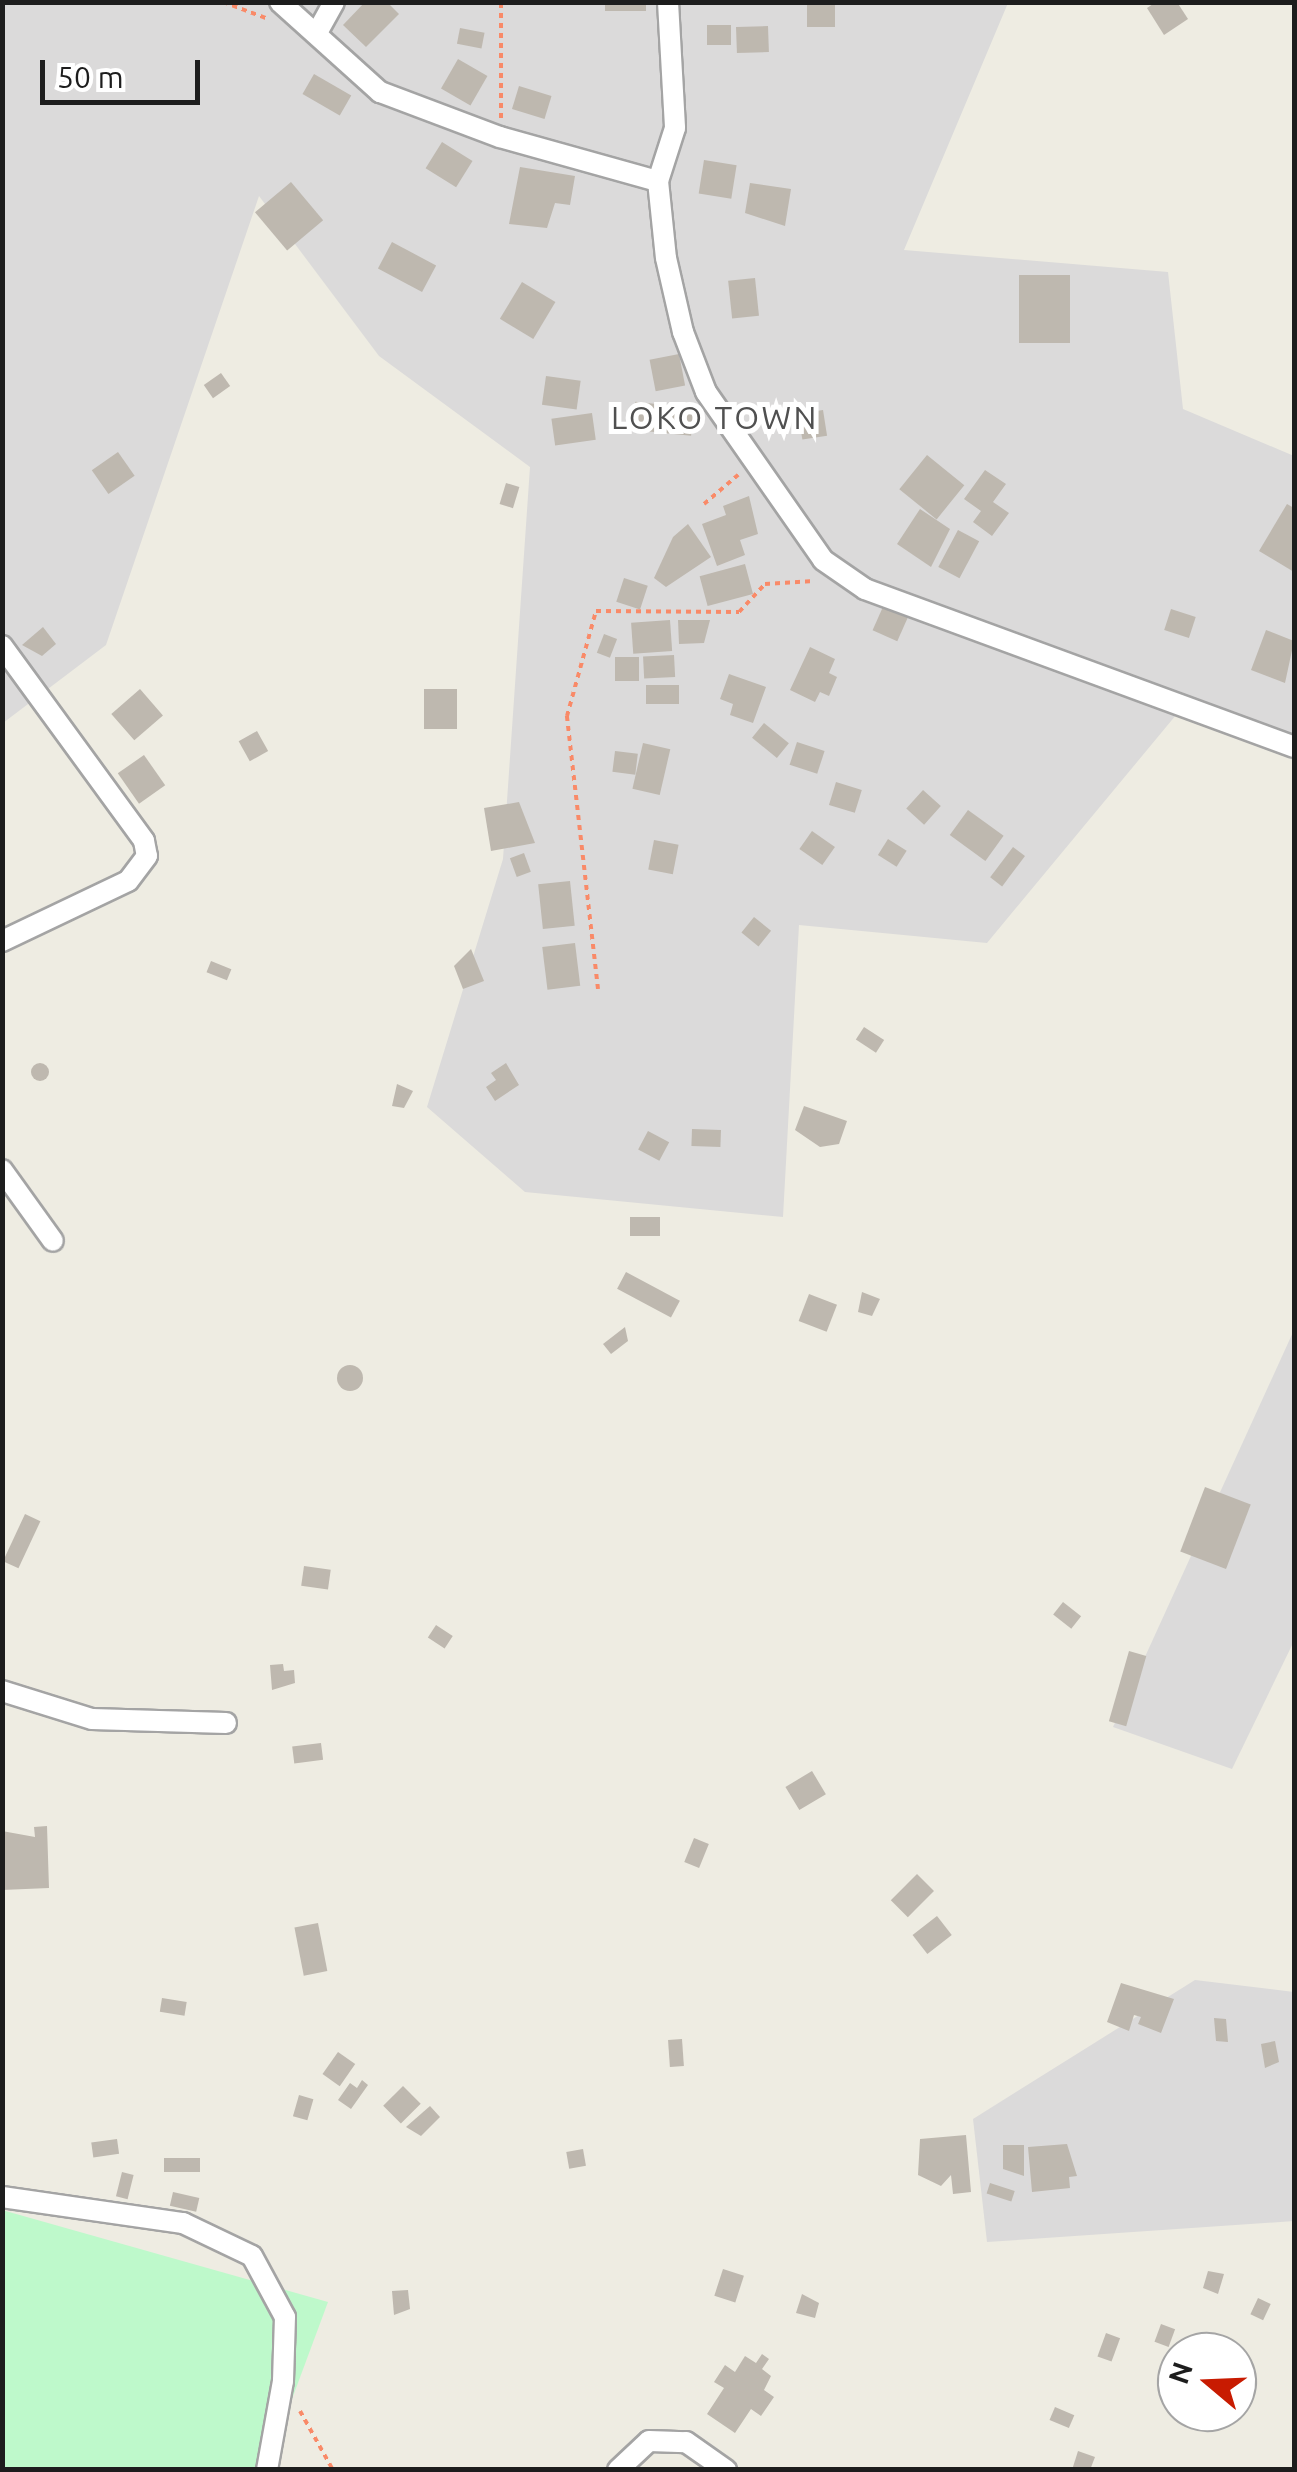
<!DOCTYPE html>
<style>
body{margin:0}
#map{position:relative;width:1297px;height:2472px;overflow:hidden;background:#eeece2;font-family:Ubuntu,sans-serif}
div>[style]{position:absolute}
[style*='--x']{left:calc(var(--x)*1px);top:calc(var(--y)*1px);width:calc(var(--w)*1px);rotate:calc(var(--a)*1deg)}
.residential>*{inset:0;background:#dbdada}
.park>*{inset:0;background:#bef9cb}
.building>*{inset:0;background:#beb8af;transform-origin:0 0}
.round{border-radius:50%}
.path>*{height:4px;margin-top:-2px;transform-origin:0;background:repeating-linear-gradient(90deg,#f98a68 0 5px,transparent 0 10px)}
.roads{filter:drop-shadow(2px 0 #a4a4a4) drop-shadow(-2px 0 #a4a4a4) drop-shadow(0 2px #a4a4a4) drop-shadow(0 -2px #a4a4a4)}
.street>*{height:20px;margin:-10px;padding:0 10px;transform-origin:10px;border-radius:10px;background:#fff}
span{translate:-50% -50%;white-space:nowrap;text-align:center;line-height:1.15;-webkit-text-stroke:10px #fff;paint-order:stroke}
.neighbourhood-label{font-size:32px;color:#505050;letter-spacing:2.5px}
.frame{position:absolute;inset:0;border:5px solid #1d1d1d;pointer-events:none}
.north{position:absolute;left:1157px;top:2332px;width:100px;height:100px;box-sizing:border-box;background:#fff;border:2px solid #a5a5a5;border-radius:50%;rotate:289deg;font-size:28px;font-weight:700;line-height:40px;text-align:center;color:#1d1d1d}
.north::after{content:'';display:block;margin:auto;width:35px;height:45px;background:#c81b01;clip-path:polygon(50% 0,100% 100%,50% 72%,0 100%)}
.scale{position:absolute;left:40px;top:60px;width:160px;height:45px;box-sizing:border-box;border:5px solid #1d1d1d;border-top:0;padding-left:12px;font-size:30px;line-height:35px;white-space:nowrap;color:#1d1d1d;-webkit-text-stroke:8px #fff;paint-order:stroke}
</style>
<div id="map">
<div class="residential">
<i style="clip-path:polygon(3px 3px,1008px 3px,904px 250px,1168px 272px,1183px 409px,1294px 456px,1294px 754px,1181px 709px,987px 943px,799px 925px,783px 1217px,525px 1192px,427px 1107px,503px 859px,530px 467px,379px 356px,259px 196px,106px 645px,3px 723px)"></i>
<i style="clip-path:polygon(1294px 1330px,1294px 1641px,1232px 1769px,1113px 1727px)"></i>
<i style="clip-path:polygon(1195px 1980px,1294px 1992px,1294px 2221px,987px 2242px,973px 2119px)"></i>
</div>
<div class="park">
<i style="clip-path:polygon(2px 2210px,328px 2302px,266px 2469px,3px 2469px)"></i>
</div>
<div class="building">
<i style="clip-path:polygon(365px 2px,387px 2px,399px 14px,366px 47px,343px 25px)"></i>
<i style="left:605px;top:2px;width:41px;height:9px"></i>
<i style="left:807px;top:2px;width:28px;height:25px"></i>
<i style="clip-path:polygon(1156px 2px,1177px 2px,1188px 19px,1164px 35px,1147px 8px)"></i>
<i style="left:707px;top:25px;width:24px;height:20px"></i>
<i style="left:768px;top:26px;width:26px;height:32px;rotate:88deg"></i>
<i style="left:460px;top:28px;width:25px;height:16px;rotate:11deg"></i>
<i style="left:458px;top:59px;width:34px;height:34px;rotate:30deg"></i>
<i style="left:314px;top:74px;width:43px;height:23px;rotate:30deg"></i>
<i style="left:519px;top:86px;width:34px;height:24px;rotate:17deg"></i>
<i style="left:442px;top:142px;width:36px;height:31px;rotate:32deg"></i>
<i style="left:704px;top:160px;width:33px;height:34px;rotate:9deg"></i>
<i style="clip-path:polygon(520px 167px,575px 176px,570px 205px,555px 203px,547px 228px,509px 224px)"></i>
<i style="left:291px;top:182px;width:50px;height:47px;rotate:50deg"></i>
<i style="clip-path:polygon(750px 183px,791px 189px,785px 226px,745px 213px)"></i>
<i style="left:392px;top:242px;width:50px;height:30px;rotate:28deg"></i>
<i style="left:1019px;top:275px;width:51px;height:68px"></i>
<i style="left:755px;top:278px;width:38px;height:27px;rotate:84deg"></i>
<i style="left:522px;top:282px;width:39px;height:43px;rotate:31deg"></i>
<i style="left:679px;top:354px;width:32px;height:30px;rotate:79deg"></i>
<i style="left:221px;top:373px;width:16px;height:21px;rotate:55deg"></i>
<i style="left:546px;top:376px;width:35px;height:29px;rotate:8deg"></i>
<i style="left:694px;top:408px;width:28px;height:59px;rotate:96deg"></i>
<i style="left:823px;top:410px;width:26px;height:25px;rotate:81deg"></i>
<i style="left:592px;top:413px;width:27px;height:41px;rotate:82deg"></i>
<i style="left:118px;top:452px;width:29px;height:32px;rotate:55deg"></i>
<i style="left:927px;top:455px;width:48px;height:44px;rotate:39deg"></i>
<i style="clip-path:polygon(985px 470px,1006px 484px,993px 502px,1009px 513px,992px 536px,973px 522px,981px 511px,964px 499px)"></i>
<i style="left:506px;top:483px;width:14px;height:22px;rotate:17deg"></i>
<i style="clip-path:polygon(749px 496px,758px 534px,740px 540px,745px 555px,717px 566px,702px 524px,726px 515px,723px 506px)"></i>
<i style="clip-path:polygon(1287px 504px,1294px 508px,1294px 572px,1259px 551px)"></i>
<i style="clip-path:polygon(920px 509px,950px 529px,931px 567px,897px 544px)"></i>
<i style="clip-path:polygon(688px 524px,711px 557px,666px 587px,654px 578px,673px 537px)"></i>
<i style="left:958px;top:530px;width:24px;height:42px;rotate:28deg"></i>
<i style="left:745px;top:564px;width:31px;height:47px;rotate:75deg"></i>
<i style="left:624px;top:578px;width:25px;height:25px;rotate:18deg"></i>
<i style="left:886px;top:600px;width:27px;height:33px;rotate:24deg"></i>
<i style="left:1171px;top:609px;width:26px;height:22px;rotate:18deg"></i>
<i style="left:670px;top:620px;width:31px;height:39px;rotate:86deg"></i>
<i style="clip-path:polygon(678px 620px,710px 620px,704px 643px,679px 644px)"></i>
<i style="clip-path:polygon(43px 627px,56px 644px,42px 656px,22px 645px)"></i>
<i style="clip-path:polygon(1266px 630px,1294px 641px,1285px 683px,1251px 670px)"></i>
<i style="left:604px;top:634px;width:14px;height:20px;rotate:21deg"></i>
<i style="clip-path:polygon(810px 647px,835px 659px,829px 673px,837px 677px,829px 696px,820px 692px,815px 702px,790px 690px)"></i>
<i style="left:674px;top:655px;width:22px;height:31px;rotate:87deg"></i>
<i style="left:615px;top:657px;width:24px;height:24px"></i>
<i style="clip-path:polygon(729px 674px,766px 687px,753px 723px,730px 715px,733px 704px,720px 699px)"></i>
<i style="left:646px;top:685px;width:33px;height:19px"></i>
<i style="left:140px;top:689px;width:35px;height:38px;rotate:49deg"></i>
<i style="left:457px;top:689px;width:40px;height:33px;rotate:90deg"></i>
<i style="left:764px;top:723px;width:32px;height:19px;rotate:39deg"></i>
<i style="left:257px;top:731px;width:23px;height:21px;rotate:61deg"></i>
<i style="left:797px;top:742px;width:29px;height:24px;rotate:18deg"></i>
<i style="left:643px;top:743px;width:28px;height:47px;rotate:13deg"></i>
<i style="left:615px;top:751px;width:23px;height:21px;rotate:7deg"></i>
<i style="left:144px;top:755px;width:37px;height:32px;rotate:55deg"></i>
<i style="left:836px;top:782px;width:27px;height:24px;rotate:17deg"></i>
<i style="left:923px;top:790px;width:24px;height:25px;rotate:42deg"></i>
<i style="clip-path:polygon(519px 802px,535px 843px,491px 851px,484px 808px)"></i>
<i style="left:968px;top:810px;width:44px;height:31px;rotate:36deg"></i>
<i style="left:812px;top:831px;width:28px;height:22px;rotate:35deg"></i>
<i style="left:888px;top:839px;width:22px;height:19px;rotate:32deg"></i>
<i style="left:654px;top:840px;width:25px;height:30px;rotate:11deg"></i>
<i style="left:1013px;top:847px;width:15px;height:38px;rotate:37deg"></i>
<i style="left:524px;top:853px;width:20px;height:15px;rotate:70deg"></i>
<i style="left:570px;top:881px;width:45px;height:32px;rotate:84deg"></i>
<i style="left:754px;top:917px;width:22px;height:20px;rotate:39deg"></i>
<i style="left:575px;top:943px;width:43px;height:33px;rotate:83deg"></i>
<i style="clip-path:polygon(471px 949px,484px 981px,463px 989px,454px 966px)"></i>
<i style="left:211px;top:961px;width:22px;height:12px;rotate:22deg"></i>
<i style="left:864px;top:1027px;width:24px;height:15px;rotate:33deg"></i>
<i class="round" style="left:31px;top:1063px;width:18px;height:18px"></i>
<i style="clip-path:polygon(506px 1063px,519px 1085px,495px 1101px,486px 1087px,496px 1080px,491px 1073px)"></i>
<i style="clip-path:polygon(397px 1084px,413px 1091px,404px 1108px,392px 1106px)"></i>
<i style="clip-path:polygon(804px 1106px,847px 1121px,839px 1144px,820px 1147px,795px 1130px)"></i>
<i style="left:692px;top:1129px;width:29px;height:17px;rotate:2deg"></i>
<i style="left:648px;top:1131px;width:24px;height:21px;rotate:28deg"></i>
<i style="left:660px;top:1217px;width:19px;height:30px;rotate:90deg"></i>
<i style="left:626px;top:1272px;width:61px;height:19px;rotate:28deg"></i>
<i style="clip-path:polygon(862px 1292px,880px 1299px,872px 1316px,858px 1312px)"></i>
<i style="left:809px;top:1294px;width:30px;height:29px;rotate:21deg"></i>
<i style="clip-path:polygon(625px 1327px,628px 1341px,611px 1354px,603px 1344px)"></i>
<i class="round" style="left:337px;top:1365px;width:26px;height:26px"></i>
<i style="left:1205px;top:1487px;width:49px;height:69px;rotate:21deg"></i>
<i style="left:25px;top:1514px;width:17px;height:52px;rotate:25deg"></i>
<i style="left:304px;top:1566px;width:27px;height:20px;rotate:8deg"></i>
<i style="left:1063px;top:1602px;width:23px;height:16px;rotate:38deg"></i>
<i style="left:436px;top:1625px;width:20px;height:15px;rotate:33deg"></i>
<i style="left:1129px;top:1651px;width:18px;height:73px;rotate:16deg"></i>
<i style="clip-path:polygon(283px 1664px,284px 1671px,294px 1670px,295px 1683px,272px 1690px,270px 1665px)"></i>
<i style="left:321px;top:1743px;width:17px;height:29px;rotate:83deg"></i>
<i style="left:812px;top:1771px;width:27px;height:31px;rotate:59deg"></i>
<i style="clip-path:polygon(47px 1826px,49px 1888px,2px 1890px,2px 1831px,35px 1837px,34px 1827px)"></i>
<i style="left:694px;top:1838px;width:16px;height:26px;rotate:22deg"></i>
<i style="left:917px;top:1874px;width:24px;height:37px;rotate:45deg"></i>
<i style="left:937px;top:1916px;width:24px;height:31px;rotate:52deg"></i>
<i style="left:318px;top:1923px;width:49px;height:24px;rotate:79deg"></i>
<i style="clip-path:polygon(1121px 1983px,1174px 1999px,1161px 2033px,1138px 2024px,1141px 2017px,1134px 2015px,1129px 2031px,1107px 2022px)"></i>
<i style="left:162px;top:1998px;width:25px;height:14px;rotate:9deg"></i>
<i style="clip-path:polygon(1214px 2018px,1226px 2019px,1228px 2042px,1216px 2041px)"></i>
<i style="left:682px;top:2039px;width:27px;height:14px;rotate:86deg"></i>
<i style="clip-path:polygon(1275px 2041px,1279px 2062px,1265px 2068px,1261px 2044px)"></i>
<i style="left:338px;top:2052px;width:21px;height:27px;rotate:35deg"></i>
<i style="clip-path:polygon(362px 2080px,368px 2085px,351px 2109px,338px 2100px,350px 2083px,357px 2088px)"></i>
<i style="left:403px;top:2086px;width:25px;height:28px;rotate:45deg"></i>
<i style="left:299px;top:2095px;width:15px;height:22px;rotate:16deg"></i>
<i style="clip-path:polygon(430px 2106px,440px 2117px,421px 2136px,406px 2127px)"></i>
<i style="clip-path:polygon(966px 2135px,971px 2192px,953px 2194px,951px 2175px,941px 2186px,918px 2175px,920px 2139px)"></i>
<i style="left:117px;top:2139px;width:15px;height:26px;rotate:82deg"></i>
<i style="clip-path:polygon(1067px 2144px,1077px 2176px,1069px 2177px,1070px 2188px,1032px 2192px,1028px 2147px)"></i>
<i style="clip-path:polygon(1003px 2145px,1024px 2145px,1024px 2176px,1003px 2169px)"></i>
<i style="left:583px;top:2149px;width:17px;height:17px;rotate:80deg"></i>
<i style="left:200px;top:2158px;width:14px;height:36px;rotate:90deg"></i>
<i style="left:122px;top:2172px;width:12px;height:25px;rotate:14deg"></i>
<i style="left:990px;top:2183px;width:26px;height:11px;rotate:18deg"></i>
<i style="left:173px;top:2192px;width:27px;height:14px;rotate:13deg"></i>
<i style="left:723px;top:2269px;width:22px;height:28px;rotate:18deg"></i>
<i style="clip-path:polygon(1208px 2271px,1224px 2274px,1218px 2294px,1203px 2288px)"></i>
<i style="clip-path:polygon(408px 2290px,410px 2309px,394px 2315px,392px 2291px)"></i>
<i style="clip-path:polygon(802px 2294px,819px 2303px,815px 2318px,796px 2313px)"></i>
<i style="left:1258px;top:2298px;width:14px;height:18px;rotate:25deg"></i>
<i style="left:1161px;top:2324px;width:15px;height:19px;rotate:20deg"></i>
<i style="left:1106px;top:2333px;width:15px;height:25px;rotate:20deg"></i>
<i style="clip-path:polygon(762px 2354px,769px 2359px,762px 2369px,771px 2376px,764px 2390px,774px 2397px,761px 2416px,751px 2409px,735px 2433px,707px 2414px,724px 2388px,714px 2382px,725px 2365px,735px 2372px,745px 2356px,756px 2363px)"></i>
<i style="left:1055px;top:2407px;width:21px;height:14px;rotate:23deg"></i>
<i style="clip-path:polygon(1078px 2451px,1095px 2457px,1090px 2470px,1072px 2470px)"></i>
</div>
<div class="path">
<i style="--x:223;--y:2;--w:46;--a:20.4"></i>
<i style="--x:501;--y:118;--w:116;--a:-90"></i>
<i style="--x:704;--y:504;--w:45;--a:-40.5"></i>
<i style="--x:598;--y:989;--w:275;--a:-96.5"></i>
<i style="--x:567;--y:716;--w:109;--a:-74.6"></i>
<i style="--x:596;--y:611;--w:143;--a:0.4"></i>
<i style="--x:739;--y:612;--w:38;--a:-47"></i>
<i style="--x:765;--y:584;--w:49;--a:-3.5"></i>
<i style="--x:300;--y:2411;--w:68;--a:60.8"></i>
</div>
<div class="roads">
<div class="street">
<i style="--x:280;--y:2;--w:135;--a:42"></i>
<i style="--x:380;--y:92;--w:128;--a:20.6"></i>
<i style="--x:500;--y:137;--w:164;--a:15.6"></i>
<i style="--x:668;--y:2;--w:126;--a:86.8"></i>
<i style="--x:675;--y:128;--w:56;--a:107.8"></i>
<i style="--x:658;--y:181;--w:77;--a:84.1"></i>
<i style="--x:666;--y:258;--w:76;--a:77.1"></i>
<i style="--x:683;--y:332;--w:64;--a:69"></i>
<i style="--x:706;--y:392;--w:205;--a:55.1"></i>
<i style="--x:823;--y:560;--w:51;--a:34.6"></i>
<i style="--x:865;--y:589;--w:457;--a:20.2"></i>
<i style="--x:318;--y:31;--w:33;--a:-61"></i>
<i style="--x:2;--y:646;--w:241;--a:53.9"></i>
<i style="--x:144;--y:841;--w:15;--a:79"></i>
<i style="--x:147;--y:856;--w:31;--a:127"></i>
<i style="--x:128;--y:881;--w:140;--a:154.5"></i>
<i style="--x:2;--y:1170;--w:87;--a:54.3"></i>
<i style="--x:2;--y:1691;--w:94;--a:17.3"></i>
<i style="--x:92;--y:1719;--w:134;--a:1.7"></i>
<i style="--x:2;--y:2197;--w:183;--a:8.2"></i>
<i style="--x:183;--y:2223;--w:76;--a:25.6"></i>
<i style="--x:252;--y:2256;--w:69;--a:61.6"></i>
<i style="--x:285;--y:2317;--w:64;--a:91.8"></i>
<i style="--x:283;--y:2381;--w:90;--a:100.2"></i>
<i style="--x:618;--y:2470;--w:42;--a:-43.1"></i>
<i style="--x:649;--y:2441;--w:37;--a:2"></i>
<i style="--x:686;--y:2442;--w:49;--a:35"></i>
</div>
</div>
<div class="neighbourhood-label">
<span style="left:715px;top:417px">LOKO TOWN</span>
</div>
<div class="frame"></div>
<div class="north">N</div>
<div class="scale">50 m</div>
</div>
